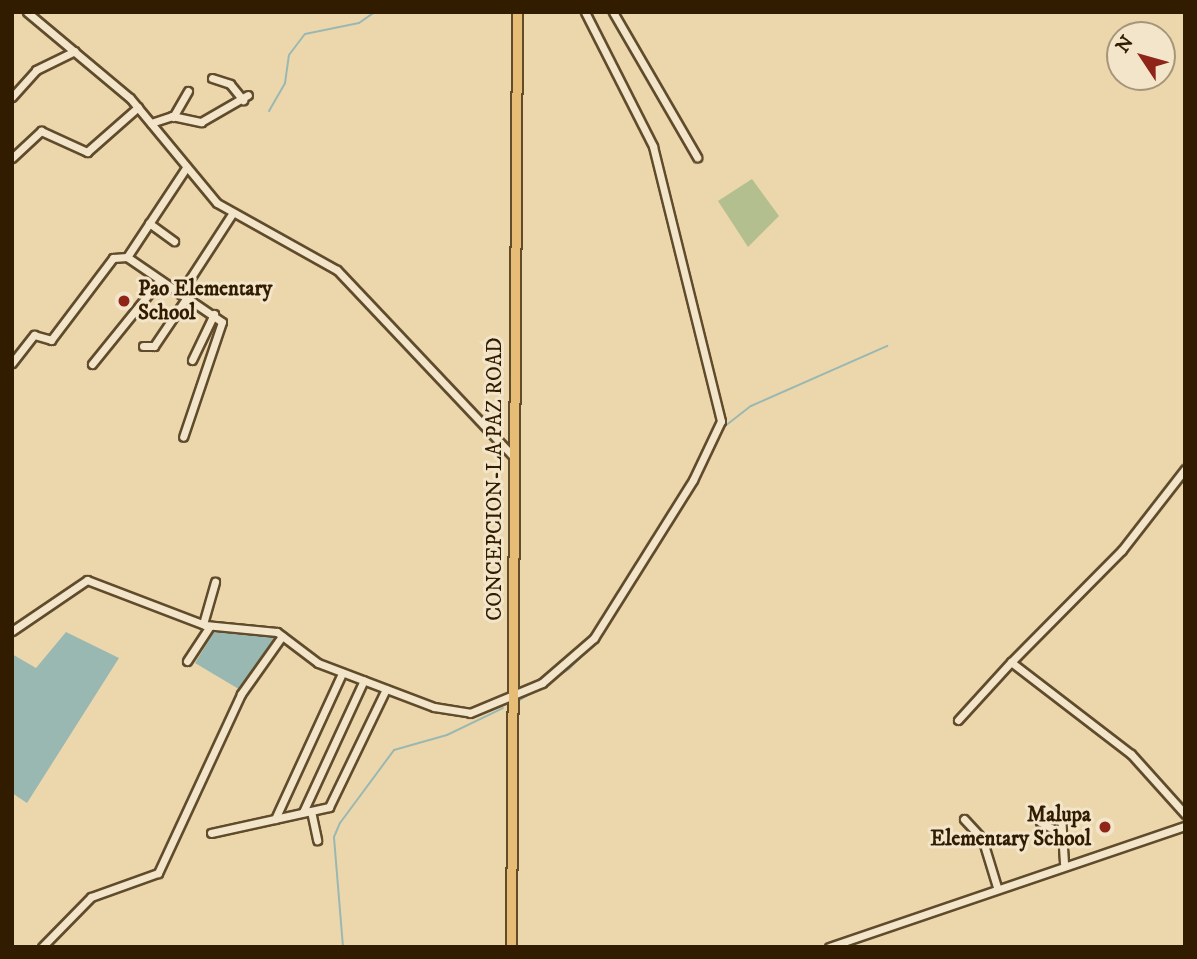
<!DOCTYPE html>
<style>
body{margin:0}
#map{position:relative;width:1197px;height:959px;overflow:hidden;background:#ecd7ad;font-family:"IM FELL DW Pica",serif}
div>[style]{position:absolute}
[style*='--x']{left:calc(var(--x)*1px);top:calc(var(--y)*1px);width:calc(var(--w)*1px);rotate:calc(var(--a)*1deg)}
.green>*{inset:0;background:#b3bf8e}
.water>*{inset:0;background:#9ab8b2}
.stream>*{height:2px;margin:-1px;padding:0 1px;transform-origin:1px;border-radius:1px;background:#9ab8b2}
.roads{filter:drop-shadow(2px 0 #604b2b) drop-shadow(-2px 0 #604b2b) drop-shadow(0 2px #604b2b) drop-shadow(0 -2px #604b2b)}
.minor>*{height:7px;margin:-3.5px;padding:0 3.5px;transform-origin:3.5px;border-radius:3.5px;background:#f3e5ca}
.major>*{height:9px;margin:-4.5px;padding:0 4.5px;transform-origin:4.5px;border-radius:4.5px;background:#e6bc76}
.dots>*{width:19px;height:19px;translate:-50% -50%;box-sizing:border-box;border:4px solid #f3e5ca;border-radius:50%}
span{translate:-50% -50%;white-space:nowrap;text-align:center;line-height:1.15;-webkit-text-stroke:6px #f3e5ca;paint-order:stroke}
.poi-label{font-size:21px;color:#321c00;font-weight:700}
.left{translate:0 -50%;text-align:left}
.right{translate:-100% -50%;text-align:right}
.street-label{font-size:21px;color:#321c00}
.frame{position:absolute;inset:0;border:14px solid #321c00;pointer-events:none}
.north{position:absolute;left:1106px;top:21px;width:70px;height:70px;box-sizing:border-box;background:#f3e5ca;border:2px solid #a69579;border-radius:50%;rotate:306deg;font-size:19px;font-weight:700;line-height:28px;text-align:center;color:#321c00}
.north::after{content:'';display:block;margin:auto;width:24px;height:32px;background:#8f2418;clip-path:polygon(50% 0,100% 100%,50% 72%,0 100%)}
</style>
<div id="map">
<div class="green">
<i style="clip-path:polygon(752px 179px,779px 216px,748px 247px,718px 201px)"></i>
</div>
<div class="water">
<i style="clip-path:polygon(66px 632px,119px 658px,27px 803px,12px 793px,12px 654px,36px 668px)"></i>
<i style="clip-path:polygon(214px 632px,278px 636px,242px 691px,195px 663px)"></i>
</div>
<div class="stream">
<i style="--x:269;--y:111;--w:32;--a:-60"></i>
<i style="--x:285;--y:83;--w:28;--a:-82"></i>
<i style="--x:289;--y:55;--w:26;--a:-53"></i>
<i style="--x:305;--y:34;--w:55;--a:-11.5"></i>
<i style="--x:359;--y:23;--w:19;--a:-35"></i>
<i style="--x:720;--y:430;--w:39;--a:-38"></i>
<i style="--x:751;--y:406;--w:149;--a:-23.8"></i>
<i style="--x:598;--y:637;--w:134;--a:-57.5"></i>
<i style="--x:520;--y:700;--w:58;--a:-32.3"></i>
<i style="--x:569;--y:669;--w:37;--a:-46"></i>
<i style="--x:343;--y:947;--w:110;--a:-94.7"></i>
<i style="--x:334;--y:837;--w:15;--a:-67"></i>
<i style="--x:340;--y:823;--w:91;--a:-53.5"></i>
<i style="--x:394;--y:750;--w:55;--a:-15.8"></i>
<i style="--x:447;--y:735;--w:62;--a:-25.7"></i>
</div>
<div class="roads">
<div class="minor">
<i style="--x:27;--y:12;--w:134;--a:39.9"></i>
<i style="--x:130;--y:98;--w:136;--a:50.4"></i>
<i style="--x:217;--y:203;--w:137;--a:29.2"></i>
<i style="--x:337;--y:270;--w:255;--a:46.6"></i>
<i style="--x:613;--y:12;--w:168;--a:59.9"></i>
<i style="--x:212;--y:78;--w:19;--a:18"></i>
<i style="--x:230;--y:84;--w:21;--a:51"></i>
<i style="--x:12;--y:97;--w:36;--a:-48"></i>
<i style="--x:36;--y:70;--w:43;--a:-26"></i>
<i style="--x:173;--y:117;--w:30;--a:-60"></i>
<i style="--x:151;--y:123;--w:22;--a:-18"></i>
<i style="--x:172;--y:116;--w:30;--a:12"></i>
<i style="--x:201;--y:122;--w:54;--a:-29.9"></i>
<i style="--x:12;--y:158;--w:40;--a:-43"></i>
<i style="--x:41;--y:131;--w:51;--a:24.5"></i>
<i style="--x:87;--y:152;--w:68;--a:-41.4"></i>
<i style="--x:149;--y:223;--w:31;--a:36"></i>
<i style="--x:127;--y:257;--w:115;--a:34.4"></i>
<i style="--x:222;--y:322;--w:121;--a:108.7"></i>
<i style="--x:180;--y:294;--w:95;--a:-57"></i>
<i style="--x:143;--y:346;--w:11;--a:0"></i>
<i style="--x:154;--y:346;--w:59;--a:-56"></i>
<i style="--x:192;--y:360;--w:51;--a:-64.4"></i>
<i style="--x:12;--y:363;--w:36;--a:-52"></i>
<i style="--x:34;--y:335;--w:18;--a:16"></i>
<i style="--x:51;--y:340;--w:103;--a:-52.9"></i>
<i style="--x:113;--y:258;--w:14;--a:-4"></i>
<i style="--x:127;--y:257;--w:107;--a:-56.5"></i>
<i style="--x:92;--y:364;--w:108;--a:-51"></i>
<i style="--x:1185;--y:469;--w:103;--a:127.9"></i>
<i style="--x:1122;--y:550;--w:158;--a:134.7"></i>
<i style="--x:1011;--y:662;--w:151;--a:37.5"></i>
<i style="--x:1131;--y:754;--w:81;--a:48"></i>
<i style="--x:203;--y:624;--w:44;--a:-74.1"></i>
<i style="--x:12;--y:631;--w:91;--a:-34.2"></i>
<i style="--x:87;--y:580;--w:126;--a:20.9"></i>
<i style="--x:205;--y:625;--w:72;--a:5.6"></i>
<i style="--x:277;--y:632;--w:51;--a:37.1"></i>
<i style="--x:318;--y:663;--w:124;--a:20.8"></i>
<i style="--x:434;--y:707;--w:36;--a:9"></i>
<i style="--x:470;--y:713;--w:78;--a:-22.6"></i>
<i style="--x:542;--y:683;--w:69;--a:-40.9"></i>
<i style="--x:594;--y:638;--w:186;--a:-57.9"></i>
<i style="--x:693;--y:480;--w:65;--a:-64.6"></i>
<i style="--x:721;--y:421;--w:283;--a:-103.9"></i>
<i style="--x:653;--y:146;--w:150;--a:-116.9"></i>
<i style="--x:187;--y:661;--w:42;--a:-56.7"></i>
<i style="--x:958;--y:720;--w:79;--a:-47.6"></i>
<i style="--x:311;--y:811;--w:30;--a:78"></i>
<i style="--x:303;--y:812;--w:145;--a:-65.2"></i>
<i style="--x:1061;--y:815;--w:48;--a:86.4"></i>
<i style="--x:275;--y:819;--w:161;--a:-65.3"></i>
<i style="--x:964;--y:819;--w:26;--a:47"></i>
<i style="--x:982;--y:838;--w:51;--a:73"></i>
<i style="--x:1040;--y:822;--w:19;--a:28"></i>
<i style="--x:211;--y:833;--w:121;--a:-12.4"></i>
<i style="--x:329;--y:807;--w:131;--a:-64.2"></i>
<i style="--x:42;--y:947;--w:70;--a:-45.6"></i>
<i style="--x:91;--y:897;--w:71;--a:-19.7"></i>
<i style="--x:158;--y:873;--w:197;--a:-65.1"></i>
<i style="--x:241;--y:694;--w:71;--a:-54.7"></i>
<i style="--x:829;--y:947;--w:376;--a:-18.8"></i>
</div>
<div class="major">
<i style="--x:511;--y:947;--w:935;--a:-89.63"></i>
</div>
</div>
<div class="dots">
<i style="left:124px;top:301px;background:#8f2418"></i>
<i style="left:1105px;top:827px;background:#8f2418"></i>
</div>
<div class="poi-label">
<span class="left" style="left:138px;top:301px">Pao Elementary<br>School</span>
<span class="right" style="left:1091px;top:827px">Malupa<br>Elementary School</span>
</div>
<div class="street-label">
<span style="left:495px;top:479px;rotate:-90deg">CONCEPCION-LA PAZ ROAD</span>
</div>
<div class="frame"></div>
<div class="north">N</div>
</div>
